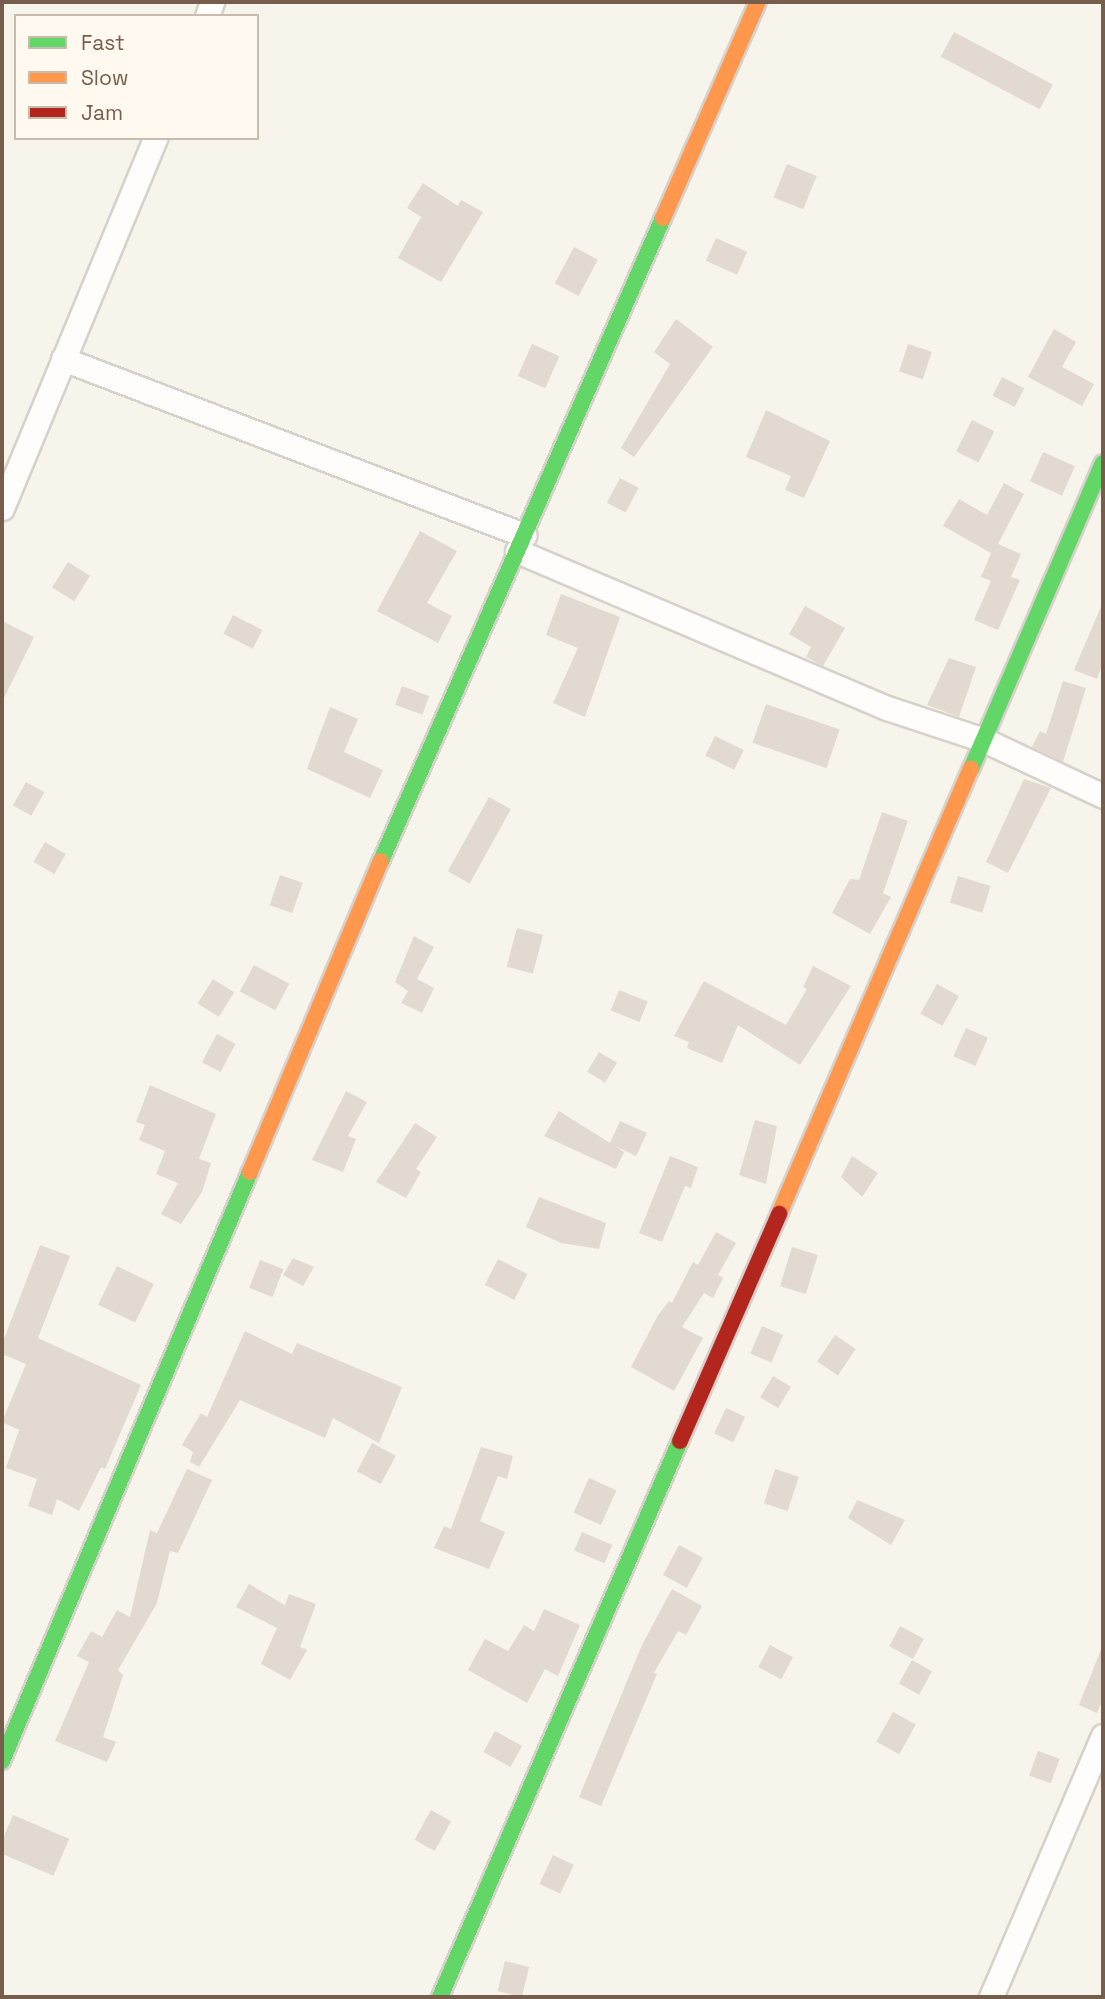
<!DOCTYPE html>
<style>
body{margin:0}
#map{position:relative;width:1105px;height:1999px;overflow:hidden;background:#f7f4ec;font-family:"Space Grotesk",sans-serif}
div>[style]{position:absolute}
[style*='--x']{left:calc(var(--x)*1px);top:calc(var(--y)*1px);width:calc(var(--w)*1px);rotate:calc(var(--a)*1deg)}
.building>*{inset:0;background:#e2dad1;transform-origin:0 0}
.roads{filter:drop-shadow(2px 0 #d7d1cb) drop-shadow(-2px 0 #d7d1cb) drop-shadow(0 2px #d7d1cb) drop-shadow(0 -2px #d7d1cb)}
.street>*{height:23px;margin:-11.5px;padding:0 11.5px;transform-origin:11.5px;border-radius:11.5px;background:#fefdfc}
.fast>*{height:16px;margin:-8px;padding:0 8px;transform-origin:8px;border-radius:8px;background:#63d668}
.slow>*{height:16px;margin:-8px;padding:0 8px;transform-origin:8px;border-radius:8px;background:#ff974d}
.jam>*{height:16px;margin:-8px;padding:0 8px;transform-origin:8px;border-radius:8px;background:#b3261e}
span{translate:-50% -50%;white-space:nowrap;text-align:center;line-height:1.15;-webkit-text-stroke:7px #fff9ef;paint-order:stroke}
.frame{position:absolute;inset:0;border:4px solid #775e4c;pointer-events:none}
.legend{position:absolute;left:14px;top:14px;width:245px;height:126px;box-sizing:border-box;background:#fff9ef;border:2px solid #c9bbae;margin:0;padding:9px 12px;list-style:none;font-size:21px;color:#775e4c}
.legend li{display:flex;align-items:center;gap:14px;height:35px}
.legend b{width:35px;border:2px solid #c9bbae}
</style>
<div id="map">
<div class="building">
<i style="left:954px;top:32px;width:112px;height:28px;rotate:28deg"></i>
<i style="left:787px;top:164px;width:32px;height:36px;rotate:22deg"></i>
<i style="clip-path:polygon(423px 183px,458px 206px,461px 200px,483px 212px,441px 282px,398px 258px,421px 217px,407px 208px)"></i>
<i style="left:716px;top:238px;width:34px;height:25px;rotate:24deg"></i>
<i style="left:574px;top:247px;width:27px;height:41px;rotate:28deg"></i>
<i style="clip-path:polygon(676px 319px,713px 347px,634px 457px,621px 448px,670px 364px,654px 352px)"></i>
<i style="clip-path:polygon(1054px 329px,1076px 342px,1062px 367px,1094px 384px,1082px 406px,1028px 377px)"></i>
<i style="left:532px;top:344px;width:30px;height:35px;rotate:24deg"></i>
<i style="left:908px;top:344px;width:25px;height:29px;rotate:18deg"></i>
<i style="left:1002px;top:377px;width:25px;height:21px;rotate:27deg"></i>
<i style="clip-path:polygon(766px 410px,830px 441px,804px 498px,785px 490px,791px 476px,746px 457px)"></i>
<i style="left:972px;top:420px;width:25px;height:35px;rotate:27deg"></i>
<i style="left:1043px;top:452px;width:35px;height:32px;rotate:24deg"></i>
<i style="left:620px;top:478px;width:21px;height:28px;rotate:28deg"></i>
<i style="clip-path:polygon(1004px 483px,1024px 494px,998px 544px,1021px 554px,1011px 577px,1020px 580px,998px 630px,974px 620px,991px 581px,981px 577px,991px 553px,943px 526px,959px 499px,987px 515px)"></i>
<i style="clip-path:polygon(420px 531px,457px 551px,427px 603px,452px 616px,438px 643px,377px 611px)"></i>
<i style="left:68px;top:562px;width:26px;height:30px;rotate:32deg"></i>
<i style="clip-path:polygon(561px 594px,620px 617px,585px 717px,553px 703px,578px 648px,546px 635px)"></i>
<i style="clip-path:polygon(1103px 602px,1103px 663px,1097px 679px,1074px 670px)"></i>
<i style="clip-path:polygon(805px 606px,845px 628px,823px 666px,806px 657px,811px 647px,789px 634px)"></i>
<i style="left:233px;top:615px;width:33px;height:21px;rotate:27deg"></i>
<i style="clip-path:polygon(2px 621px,34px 637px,2px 702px)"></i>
<i style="clip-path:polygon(949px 658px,976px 667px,959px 717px,927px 705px)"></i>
<i style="clip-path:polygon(1063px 681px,1086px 688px,1063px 762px,1032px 747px,1040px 731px,1046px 734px)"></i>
<i style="left:402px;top:686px;width:29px;height:20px;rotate:20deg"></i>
<i style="left:766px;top:704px;width:78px;height:41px;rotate:19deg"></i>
<i style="clip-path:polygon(330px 707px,358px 719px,344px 752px,383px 770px,370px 798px,307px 769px)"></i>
<i style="left:715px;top:736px;width:32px;height:22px;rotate:26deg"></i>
<i style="clip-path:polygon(1024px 779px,1051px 788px,1008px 873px,986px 862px)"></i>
<i style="left:26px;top:782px;width:21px;height:27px;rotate:29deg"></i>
<i style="left:489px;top:797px;width:25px;height:85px;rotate:29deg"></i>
<i style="clip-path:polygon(882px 812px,908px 821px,883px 893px,891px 897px,870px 934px,832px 913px,850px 879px,859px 880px)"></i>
<i style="left:45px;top:842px;width:24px;height:23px;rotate:30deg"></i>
<i style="left:280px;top:875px;width:24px;height:32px;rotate:19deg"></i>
<i style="left:958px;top:876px;width:34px;height:28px;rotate:17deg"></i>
<i style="left:517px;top:928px;width:27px;height:40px;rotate:15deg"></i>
<i style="clip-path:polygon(414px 936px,434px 947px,417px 979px,434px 988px,422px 1013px,401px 1003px,408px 991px,395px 982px)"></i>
<i style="left:254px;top:965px;width:40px;height:30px;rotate:28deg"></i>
<i style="clip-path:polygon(813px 966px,851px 986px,800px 1065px,738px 1025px,722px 1063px,687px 1048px,689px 1042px,674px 1036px,704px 981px,786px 1025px,807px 989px,803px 987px)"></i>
<i style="left:213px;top:979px;width:25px;height:29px;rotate:32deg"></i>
<i style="left:937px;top:984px;width:25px;height:34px;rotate:29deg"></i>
<i style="left:619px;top:990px;width:31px;height:22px;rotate:22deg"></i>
<i style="left:966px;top:1028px;width:24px;height:31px;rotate:24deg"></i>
<i style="left:217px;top:1034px;width:21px;height:32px;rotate:28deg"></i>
<i style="left:599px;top:1052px;width:21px;height:23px;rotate:31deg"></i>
<i style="clip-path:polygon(150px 1085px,216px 1114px,199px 1159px,211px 1163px,202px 1192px,181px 1224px,161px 1214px,178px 1183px,156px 1174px,165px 1151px,139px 1140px,145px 1125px,136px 1122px)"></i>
<i style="clip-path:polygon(346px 1091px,367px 1102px,348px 1136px,356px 1139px,343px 1172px,312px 1160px)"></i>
<i style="clip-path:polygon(559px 1111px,610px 1143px,620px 1121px,647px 1133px,636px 1156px,615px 1146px,624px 1152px,616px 1169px,544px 1136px)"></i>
<i style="clip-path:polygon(755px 1120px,777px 1126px,766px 1184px,739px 1175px)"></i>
<i style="clip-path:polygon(415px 1123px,437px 1137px,416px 1169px,421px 1172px,406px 1198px,376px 1182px)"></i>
<i style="clip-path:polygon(670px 1156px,698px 1167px,691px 1188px,685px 1186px,662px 1242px,639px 1233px)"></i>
<i style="clip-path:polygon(852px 1156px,878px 1173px,862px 1197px,841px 1177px)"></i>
<i style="clip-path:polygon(539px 1197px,606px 1223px,599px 1249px,561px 1243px,526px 1227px)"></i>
<i style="clip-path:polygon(716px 1232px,736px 1243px,718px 1275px,723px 1278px,713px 1298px,704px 1293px,682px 1327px,703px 1338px,674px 1391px,631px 1367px,657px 1317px,669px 1301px,672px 1303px,693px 1262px,698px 1265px)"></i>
<i style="clip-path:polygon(40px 1245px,70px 1256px,38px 1338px,141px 1385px,105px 1469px,101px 1467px,79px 1511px,57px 1499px,52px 1515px,28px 1506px,37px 1479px,6px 1468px,19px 1430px,2px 1422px,26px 1364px,2px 1354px,2px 1344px)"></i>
<i style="left:792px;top:1247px;width:27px;height:41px;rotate:17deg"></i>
<i style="clip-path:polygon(293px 1258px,314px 1267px,303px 1286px,283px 1275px)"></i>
<i style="left:498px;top:1259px;width:33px;height:29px;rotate:27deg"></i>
<i style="left:260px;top:1260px;width:25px;height:30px;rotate:21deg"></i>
<i style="left:117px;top:1266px;width:41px;height:43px;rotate:26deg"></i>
<i style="left:762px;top:1326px;width:23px;height:30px;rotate:23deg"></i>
<i style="clip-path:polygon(245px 1331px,292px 1354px,297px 1343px,402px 1387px,379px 1443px,333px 1418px,325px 1438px,240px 1400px,199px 1467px,190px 1462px,193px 1452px,182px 1445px,201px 1413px,207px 1417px)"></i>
<i style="left:835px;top:1335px;width:25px;height:32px;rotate:34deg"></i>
<i style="left:773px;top:1376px;width:21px;height:25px;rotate:31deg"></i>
<i style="left:726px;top:1408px;width:21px;height:28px;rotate:25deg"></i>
<i style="left:372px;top:1443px;width:27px;height:32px;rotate:28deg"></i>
<i style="clip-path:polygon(481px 1447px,513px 1456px,507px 1479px,498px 1476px,480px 1521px,505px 1532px,489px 1569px,434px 1548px,444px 1526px,451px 1529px)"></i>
<i style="clip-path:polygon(187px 1469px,212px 1480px,178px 1553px,170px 1551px,157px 1603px,118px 1670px,123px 1675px,103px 1737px,116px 1742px,107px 1762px,55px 1741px,89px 1662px,77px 1656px,91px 1631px,102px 1637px,117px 1610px,130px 1617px,150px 1530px,157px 1533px)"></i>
<i style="left:775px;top:1469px;width:25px;height:36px;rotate:18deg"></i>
<i style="left:589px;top:1478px;width:30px;height:38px;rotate:24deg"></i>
<i style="clip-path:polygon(857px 1500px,905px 1520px,891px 1545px,848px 1518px)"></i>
<i style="left:582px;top:1532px;width:33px;height:20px;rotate:23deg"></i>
<i style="left:679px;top:1545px;width:27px;height:34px;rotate:28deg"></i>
<i style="clip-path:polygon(249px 1584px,285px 1605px,289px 1594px,316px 1604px,300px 1647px,307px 1650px,290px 1680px,261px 1664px,277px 1628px,236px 1607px)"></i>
<i style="clip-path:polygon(672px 1589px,702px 1606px,686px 1635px,678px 1631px,654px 1673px,657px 1674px,601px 1806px,579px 1797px,642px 1645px)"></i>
<i style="clip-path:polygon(544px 1609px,580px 1625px,558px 1676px,545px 1669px,527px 1703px,468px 1670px,485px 1639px,508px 1651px,524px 1625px,534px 1631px)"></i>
<i style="left:900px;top:1626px;width:27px;height:23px;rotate:28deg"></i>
<i style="left:770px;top:1645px;width:26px;height:25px;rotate:28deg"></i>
<i style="clip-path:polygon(1102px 1647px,1103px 1698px,1097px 1713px,1079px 1705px)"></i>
<i style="left:912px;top:1660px;width:23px;height:27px;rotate:29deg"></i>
<i style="left:893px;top:1712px;width:26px;height:34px;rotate:29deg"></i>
<i style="left:495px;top:1731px;width:31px;height:24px;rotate:29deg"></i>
<i style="left:1038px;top:1751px;width:23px;height:26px;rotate:20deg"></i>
<i style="left:431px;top:1810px;width:23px;height:34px;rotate:29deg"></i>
<i style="left:13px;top:1815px;width:61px;height:40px;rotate:23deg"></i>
<i style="left:553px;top:1855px;width:23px;height:32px;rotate:25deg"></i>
<i style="left:505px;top:1961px;width:25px;height:31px;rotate:14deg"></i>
</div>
<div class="roads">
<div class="street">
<i style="--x:207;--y:16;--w:15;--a:-70"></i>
<i style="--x:63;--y:359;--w:494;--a:20.9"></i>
<i style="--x:2;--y:508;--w:400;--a:-67.5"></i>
<i style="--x:517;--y:551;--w:402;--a:23"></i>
<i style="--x:887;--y:708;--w:102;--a:18.3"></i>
<i style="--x:984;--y:740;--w:132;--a:25.2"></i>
<i style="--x:991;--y:1997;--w:284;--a:-66.8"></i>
</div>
<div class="fast">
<i style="--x:971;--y:769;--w:333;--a:-66.7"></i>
<i style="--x:381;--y:861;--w:702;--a:-66.32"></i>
<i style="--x:2;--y:1761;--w:639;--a:-67.17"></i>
<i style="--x:440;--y:1997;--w:606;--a:-66.65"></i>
</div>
<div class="slow">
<i style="--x:663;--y:218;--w:236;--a:-66.3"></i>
<i style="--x:250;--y:1172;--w:337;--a:-67.2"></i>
<i style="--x:779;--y:1214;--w:485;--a:-66.7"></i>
</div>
<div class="jam">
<i style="--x:680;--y:1441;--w:248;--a:-66.4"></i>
</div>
</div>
<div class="frame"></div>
<ul class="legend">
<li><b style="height:9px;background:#63d668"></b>Fast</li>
<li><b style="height:9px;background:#ff974d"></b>Slow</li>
<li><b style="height:9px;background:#b3261e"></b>Jam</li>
</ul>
</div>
